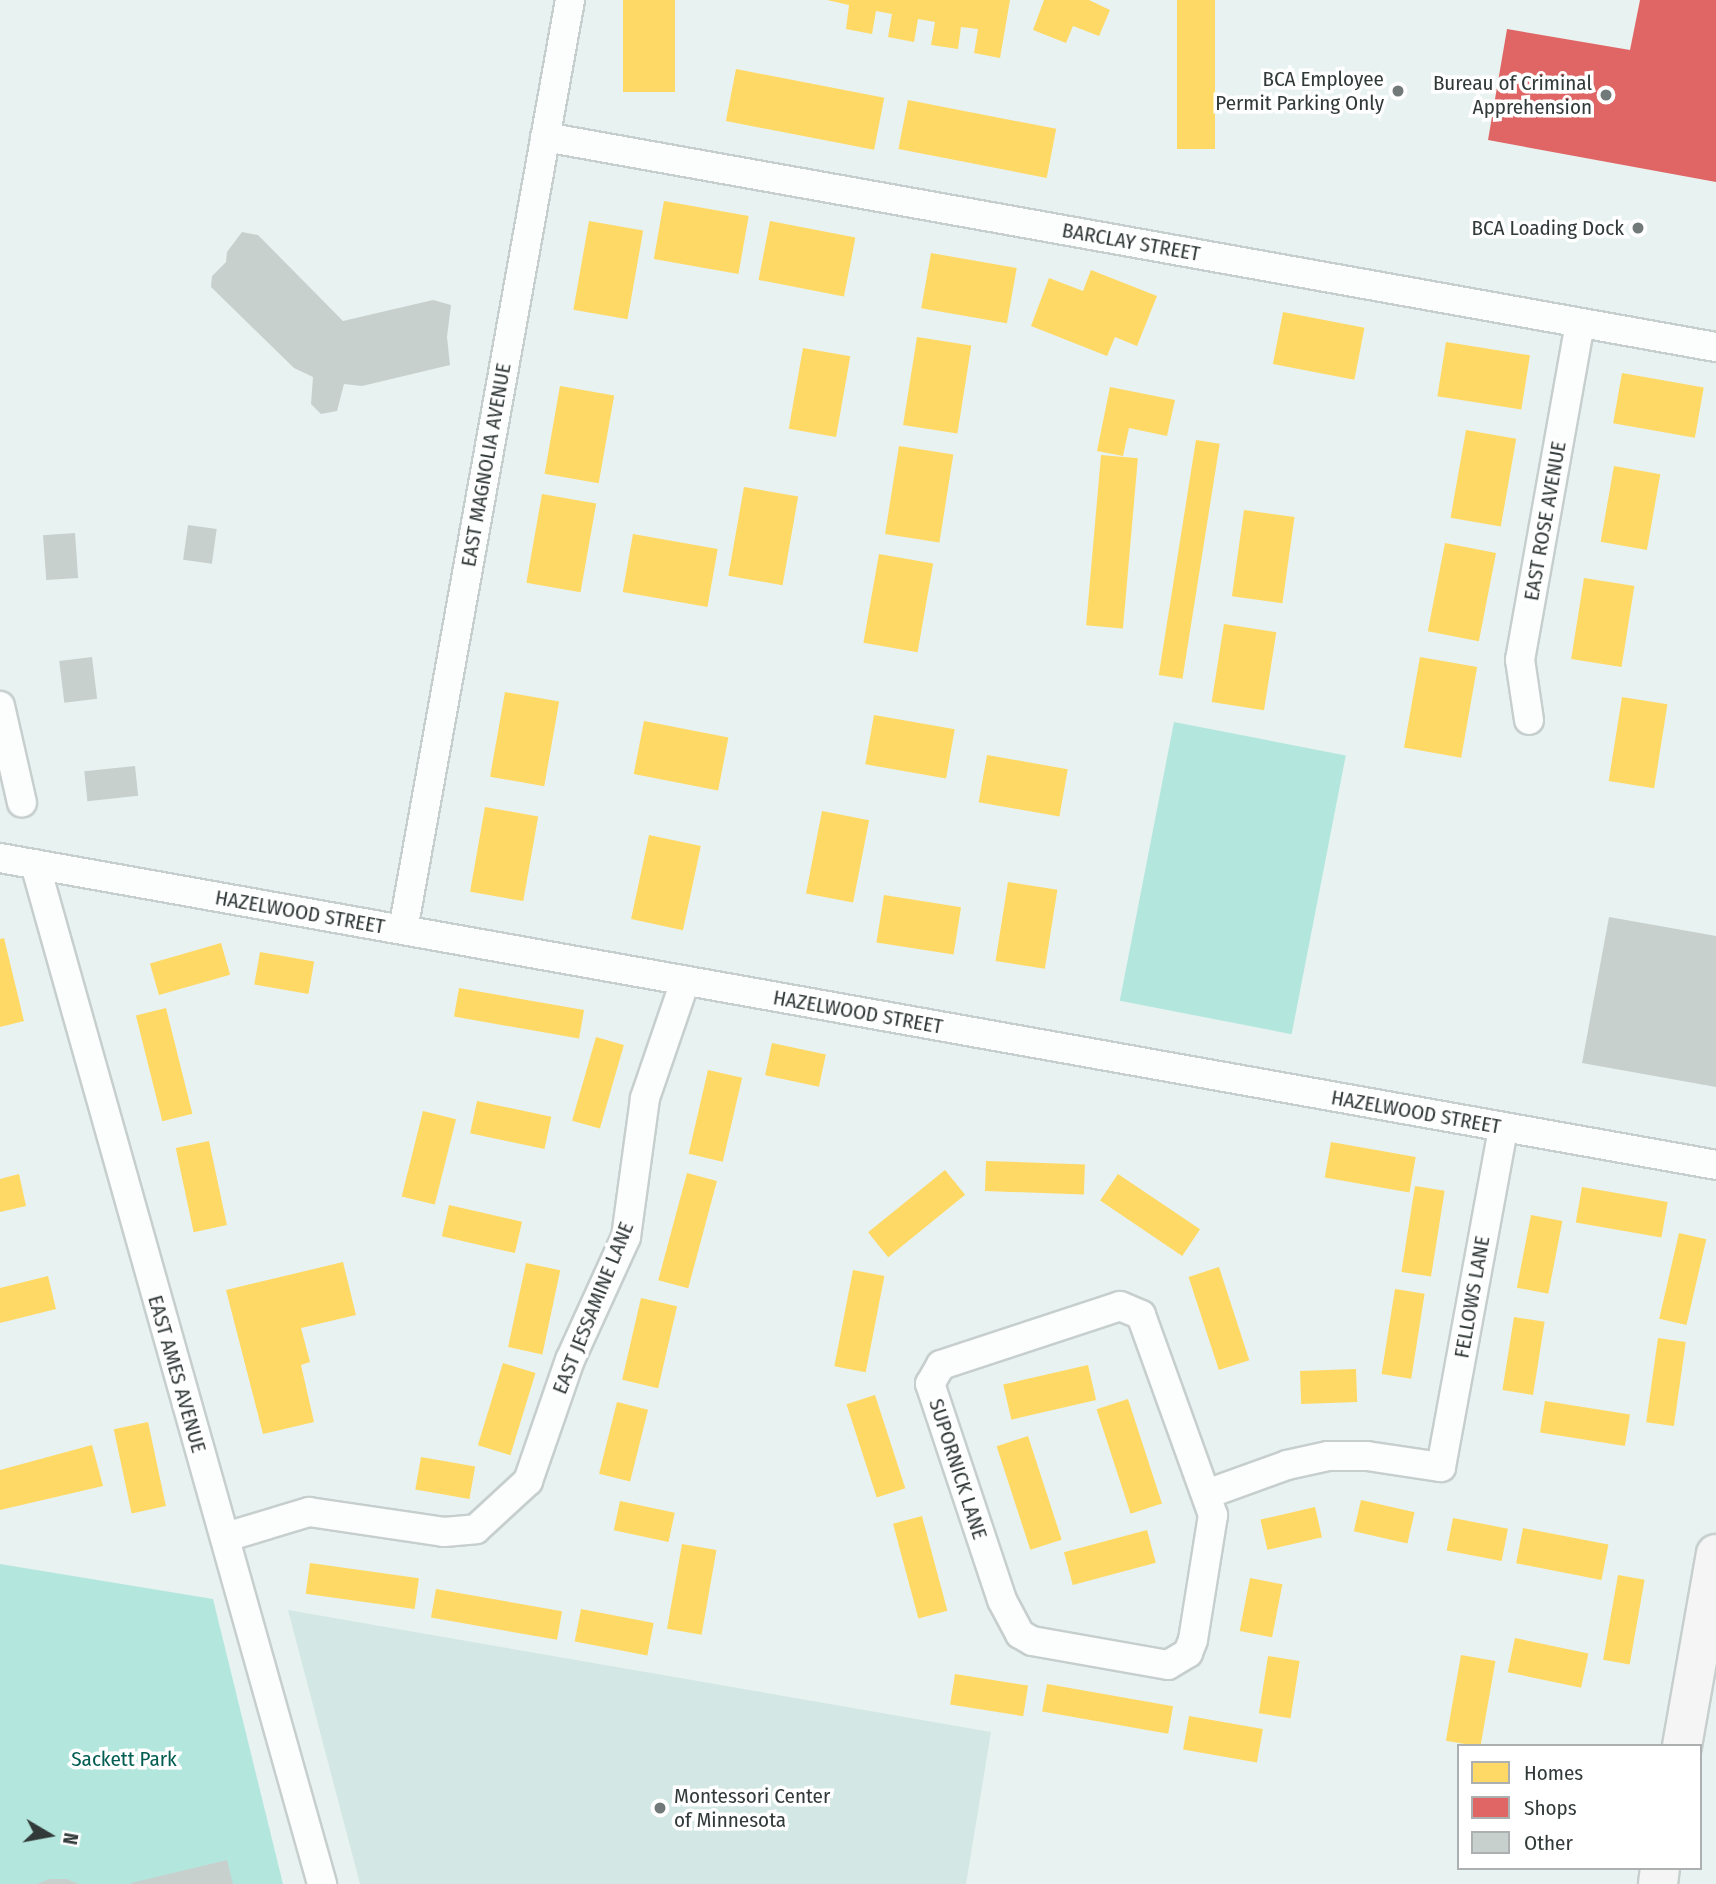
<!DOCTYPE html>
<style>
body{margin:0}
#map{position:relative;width:1716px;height:1884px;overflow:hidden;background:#e8f2f0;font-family:"Fira Sans Condensed",sans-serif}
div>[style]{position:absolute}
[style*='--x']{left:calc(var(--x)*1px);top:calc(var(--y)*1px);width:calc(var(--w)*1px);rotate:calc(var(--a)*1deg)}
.built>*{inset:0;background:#d3e8e4}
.green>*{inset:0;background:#b3e7de;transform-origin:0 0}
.homes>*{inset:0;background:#ffd966;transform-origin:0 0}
.shops>*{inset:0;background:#e06666}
.building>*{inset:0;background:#c8d0ce;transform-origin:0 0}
.roads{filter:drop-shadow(2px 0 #c6cfcd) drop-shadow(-2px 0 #c6cfcd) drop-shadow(0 2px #c6cfcd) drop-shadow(0 -2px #c6cfcd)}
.minor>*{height:28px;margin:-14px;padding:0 14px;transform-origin:14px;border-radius:14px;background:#fcfdfd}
.secondary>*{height:38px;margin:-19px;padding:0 19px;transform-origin:19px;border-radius:19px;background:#f5f5f5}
.dots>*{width:19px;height:19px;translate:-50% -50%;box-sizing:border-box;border:4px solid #fff;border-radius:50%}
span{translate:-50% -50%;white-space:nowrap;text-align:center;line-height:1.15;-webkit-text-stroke:7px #fff;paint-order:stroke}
.poi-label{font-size:21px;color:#323a39}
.right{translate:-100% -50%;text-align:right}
.left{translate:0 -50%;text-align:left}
.street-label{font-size:21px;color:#323a39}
.park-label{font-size:21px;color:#015c52}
.legend{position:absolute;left:1457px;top:1744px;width:245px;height:126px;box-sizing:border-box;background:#fff;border:2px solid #adb0b0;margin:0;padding:9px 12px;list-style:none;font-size:21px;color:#323a39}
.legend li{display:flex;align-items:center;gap:14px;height:35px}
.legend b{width:35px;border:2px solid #adb0b0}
.north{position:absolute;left:14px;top:1800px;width:70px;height:70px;-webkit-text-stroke:5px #fff;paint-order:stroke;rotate:100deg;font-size:19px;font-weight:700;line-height:28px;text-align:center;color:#323a39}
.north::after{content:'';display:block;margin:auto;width:24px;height:32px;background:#323a39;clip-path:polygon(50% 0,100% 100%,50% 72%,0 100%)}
</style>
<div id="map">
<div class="built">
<i style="clip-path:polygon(288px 1610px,991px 1732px,966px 1884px,360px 1884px)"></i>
</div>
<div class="green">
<i style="left:1174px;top:722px;width:175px;height:284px;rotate:11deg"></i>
<i style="clip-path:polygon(0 1564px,213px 1599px,283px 1884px,0 1884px)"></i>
</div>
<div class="homes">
<i style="left:623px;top:0;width:52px;height:92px"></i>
<i style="clip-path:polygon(827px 0,1010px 0,1000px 58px,974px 53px,978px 29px,961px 27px,958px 49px,931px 45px,935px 22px,918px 19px,914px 42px,888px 37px,892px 14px,876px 11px,872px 34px,846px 29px,849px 5px)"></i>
<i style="clip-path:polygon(1044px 0,1089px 0,1110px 10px,1099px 36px,1073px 26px,1066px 43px,1033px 30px)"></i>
<i style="left:1177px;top:0;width:38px;height:149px"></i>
<i style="left:736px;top:69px;width:151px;height:53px;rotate:11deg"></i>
<i style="left:908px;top:100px;width:151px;height:50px;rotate:11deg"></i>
<i style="left:664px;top:201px;width:86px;height:59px;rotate:10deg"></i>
<i style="left:589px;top:221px;width:55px;height:90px;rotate:10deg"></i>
<i style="left:770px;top:221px;width:87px;height:60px;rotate:11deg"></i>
<i style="left:931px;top:253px;width:87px;height:56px;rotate:10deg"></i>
<i style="clip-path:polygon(1091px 270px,1157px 296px,1137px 346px,1115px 337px,1107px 356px,1031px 326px,1049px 278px,1083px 291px)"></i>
<i style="left:1283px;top:312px;width:83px;height:53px;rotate:11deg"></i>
<i style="left:917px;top:337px;width:55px;height:89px;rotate:9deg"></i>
<i style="left:1446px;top:342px;width:85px;height:55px;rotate:9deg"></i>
<i style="left:803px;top:348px;width:48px;height:82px;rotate:10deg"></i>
<i style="left:1622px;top:373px;width:83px;height:51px;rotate:10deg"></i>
<i style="left:560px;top:386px;width:55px;height:89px;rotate:10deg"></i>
<i style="clip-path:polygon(1110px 387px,1175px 400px,1167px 436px,1129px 428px,1123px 456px,1097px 451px)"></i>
<i style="left:1466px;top:430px;width:51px;height:89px;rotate:10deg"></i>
<i style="left:1196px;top:440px;width:24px;height:238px;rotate:9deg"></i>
<i style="left:899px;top:446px;width:55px;height:89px;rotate:9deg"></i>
<i style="left:1101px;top:455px;width:37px;height:171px;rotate:5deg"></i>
<i style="left:1614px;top:466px;width:47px;height:77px;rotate:10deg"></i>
<i style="left:744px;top:487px;width:55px;height:90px;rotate:10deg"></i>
<i style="left:542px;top:494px;width:55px;height:90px;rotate:10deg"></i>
<i style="left:1244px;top:510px;width:51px;height:87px;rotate:8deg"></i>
<i style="left:633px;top:534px;width:86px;height:59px;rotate:10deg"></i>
<i style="left:1445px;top:543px;width:52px;height:90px;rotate:11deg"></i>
<i style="left:879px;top:554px;width:55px;height:90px;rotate:10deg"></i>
<i style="left:1584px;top:578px;width:51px;height:82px;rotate:9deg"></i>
<i style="left:1224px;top:624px;width:53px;height:79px;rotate:9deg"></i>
<i style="left:1420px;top:657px;width:58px;height:92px;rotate:10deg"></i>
<i style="left:505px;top:692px;width:55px;height:86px;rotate:10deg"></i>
<i style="left:1622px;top:697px;width:46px;height:85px;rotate:9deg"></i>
<i style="left:874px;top:715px;width:82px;height:50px;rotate:10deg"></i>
<i style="left:644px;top:721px;width:86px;height:54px;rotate:11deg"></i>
<i style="left:987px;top:755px;width:82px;height:48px;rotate:10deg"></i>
<i style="left:485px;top:807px;width:54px;height:86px;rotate:10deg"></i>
<i style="left:822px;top:811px;width:48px;height:84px;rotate:11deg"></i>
<i style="left:649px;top:835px;width:53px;height:86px;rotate:12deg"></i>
<i style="left:1008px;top:882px;width:50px;height:80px;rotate:9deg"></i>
<i style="left:884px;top:895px;width:78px;height:48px;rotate:9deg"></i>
<i style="clip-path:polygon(4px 938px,24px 1021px,0 1027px,0 939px)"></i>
<i style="left:221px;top:943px;width:33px;height:74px;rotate:74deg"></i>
<i style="left:260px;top:952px;width:55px;height:33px;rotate:10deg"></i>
<i style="left:459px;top:988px;width:127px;height:29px;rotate:10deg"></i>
<i style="left:166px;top:1008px;width:109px;height:31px;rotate:76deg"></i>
<i style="left:596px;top:1037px;width:29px;height:87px;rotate:16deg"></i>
<i style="left:772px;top:1043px;width:55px;height:33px;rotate:12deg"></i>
<i style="left:708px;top:1070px;width:35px;height:86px;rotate:13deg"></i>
<i style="left:477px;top:1101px;width:76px;height:33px;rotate:12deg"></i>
<i style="left:423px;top:1111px;width:34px;height:88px;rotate:14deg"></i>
<i style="left:209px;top:1141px;width:86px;height:34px;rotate:78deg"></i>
<i style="left:1331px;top:1142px;width:86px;height:36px;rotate:10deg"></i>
<i style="left:986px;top:1161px;width:99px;height:30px;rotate:2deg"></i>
<i style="left:945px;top:1170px;width:32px;height:99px;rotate:51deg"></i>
<i style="left:687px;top:1173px;width:31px;height:111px;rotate:15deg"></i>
<i style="clip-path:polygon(19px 1174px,26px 1206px,0 1212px,0 1179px)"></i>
<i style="left:1118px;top:1174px;width:99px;height:32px;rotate:34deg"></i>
<i style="left:1415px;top:1186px;width:30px;height:87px;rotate:9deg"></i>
<i style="left:1582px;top:1187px;width:87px;height:36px;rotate:10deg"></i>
<i style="left:449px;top:1205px;width:75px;height:32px;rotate:13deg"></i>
<i style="left:1531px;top:1215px;width:32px;height:74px;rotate:11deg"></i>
<i style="left:1679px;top:1233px;width:28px;height:88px;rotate:13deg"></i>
<i style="clip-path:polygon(343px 1262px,356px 1315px,301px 1328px,310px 1362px,301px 1365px,314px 1422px,263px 1434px,226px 1290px)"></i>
<i style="left:526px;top:1263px;width:35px;height:86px;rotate:12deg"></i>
<i style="left:1219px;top:1267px;width:98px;height:32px;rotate:72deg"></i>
<i style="left:853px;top:1270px;width:32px;height:98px;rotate:11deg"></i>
<i style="clip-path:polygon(48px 1276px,56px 1309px,0 1323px,0 1288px)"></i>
<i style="left:1395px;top:1289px;width:30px;height:86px;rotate:9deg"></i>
<i style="left:641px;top:1298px;width:37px;height:84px;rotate:13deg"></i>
<i style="left:1514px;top:1317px;width:31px;height:74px;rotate:9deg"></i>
<i style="left:1658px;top:1338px;width:28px;height:85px;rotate:8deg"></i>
<i style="left:503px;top:1363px;width:34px;height:86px;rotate:17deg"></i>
<i style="left:1088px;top:1365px;width:36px;height:87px;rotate:77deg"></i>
<i style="left:1356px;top:1369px;width:33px;height:56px;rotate:88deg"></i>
<i style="left:875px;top:1395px;width:98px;height:30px;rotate:72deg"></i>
<i style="left:1128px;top:1399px;width:110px;height:33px;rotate:72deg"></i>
<i style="left:1545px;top:1401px;width:86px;height:32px;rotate:9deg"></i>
<i style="left:617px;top:1402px;width:32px;height:74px;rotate:14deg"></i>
<i style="left:148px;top:1422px;width:86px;height:35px;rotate:78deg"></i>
<i style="left:1028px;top:1436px;width:109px;height:33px;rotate:72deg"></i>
<i style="clip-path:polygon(92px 1445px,103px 1486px,0 1510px,0 1470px)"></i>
<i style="left:421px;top:1457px;width:55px;height:33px;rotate:10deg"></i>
<i style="left:1361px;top:1500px;width:55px;height:32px;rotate:13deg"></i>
<i style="left:620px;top:1501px;width:56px;height:30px;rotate:12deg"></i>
<i style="left:1315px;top:1507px;width:31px;height:56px;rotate:77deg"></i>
<i style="left:922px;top:1516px;width:98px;height:30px;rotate:75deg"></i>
<i style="left:1453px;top:1518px;width:56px;height:33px;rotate:11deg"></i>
<i style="left:1523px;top:1528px;width:87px;height:36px;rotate:11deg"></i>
<i style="left:1147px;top:1530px;width:34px;height:86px;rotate:75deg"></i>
<i style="left:682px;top:1544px;width:35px;height:86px;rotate:10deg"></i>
<i style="left:310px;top:1563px;width:110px;height:31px;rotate:8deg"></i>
<i style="left:1618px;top:1575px;width:27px;height:86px;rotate:10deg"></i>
<i style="left:1250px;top:1578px;width:33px;height:54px;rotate:11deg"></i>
<i style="left:436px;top:1589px;width:128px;height:29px;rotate:10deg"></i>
<i style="left:581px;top:1609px;width:74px;height:33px;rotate:11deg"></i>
<i style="left:1515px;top:1638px;width:75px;height:35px;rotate:12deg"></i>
<i style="left:1461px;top:1655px;width:35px;height:87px;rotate:10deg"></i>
<i style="left:1268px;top:1656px;width:32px;height:58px;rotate:9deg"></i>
<i style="left:955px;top:1674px;width:74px;height:31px;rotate:9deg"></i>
<i style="left:1047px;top:1684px;width:128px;height:28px;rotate:10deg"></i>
<i style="left:1189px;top:1716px;width:75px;height:34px;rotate:10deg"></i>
</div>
<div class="shops">
<i style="clip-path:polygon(1640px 0,1716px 0,1716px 182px,1488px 140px,1507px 29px,1630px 50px)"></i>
</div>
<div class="building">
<i style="clip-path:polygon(242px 232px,258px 235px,343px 321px,433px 300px,451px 305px,447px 337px,450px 365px,362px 386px,344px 384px,337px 411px,321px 414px,311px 404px,313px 377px,294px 368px,211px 287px,212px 276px,226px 262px,227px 252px)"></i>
<i style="left:188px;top:525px;width:29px;height:35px;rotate:8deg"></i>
<i style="left:75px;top:533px;width:45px;height:32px;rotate:86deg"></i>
<i style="left:92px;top:657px;width:42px;height:33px;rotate:83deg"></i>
<i style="left:135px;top:766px;width:30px;height:51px;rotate:84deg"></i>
<i style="clip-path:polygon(1609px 917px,1716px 936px,1716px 1087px,1582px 1063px)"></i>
<i style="clip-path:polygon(227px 1860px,233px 1884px,131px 1884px,131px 1883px)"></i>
<i style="clip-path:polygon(49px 1879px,67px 1879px,79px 1884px,37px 1884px)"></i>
</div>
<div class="roads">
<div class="minor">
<i style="--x:545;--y:137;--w:1190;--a:10.17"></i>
<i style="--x:0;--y:706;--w:99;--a:77.2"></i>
<i style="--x:1529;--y:720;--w:61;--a:-98.5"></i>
<i style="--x:1520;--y:660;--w:342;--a:-79.9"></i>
<i style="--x:0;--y:858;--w:1743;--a:10.14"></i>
<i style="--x:35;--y:864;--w:1060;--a:74.28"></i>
<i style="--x:403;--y:930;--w:945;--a:-79.82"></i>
<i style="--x:1120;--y:1306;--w:23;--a:23"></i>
<i style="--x:1141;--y:1315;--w:213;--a:70.2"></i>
<i style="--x:1213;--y:1515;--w:127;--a:99.1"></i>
<i style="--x:1193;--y:1640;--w:14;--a:111"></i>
<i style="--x:1188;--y:1653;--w:23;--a:149"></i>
<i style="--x:1168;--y:1665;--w:138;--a:-170"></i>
<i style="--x:1032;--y:1641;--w:14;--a:-150"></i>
<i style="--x:1020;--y:1634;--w:38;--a:-118"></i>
<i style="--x:1002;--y:1600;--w:228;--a:-108.4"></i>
<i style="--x:930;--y:1384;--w:22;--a:-60"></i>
<i style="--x:941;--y:1365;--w:188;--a:-18.2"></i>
<i style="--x:1207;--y:1494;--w:85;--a:-19.9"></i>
<i style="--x:1287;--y:1465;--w:42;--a:-12.4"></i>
<i style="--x:1328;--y:1456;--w:39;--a:0"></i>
<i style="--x:1367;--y:1456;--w:75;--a:8.5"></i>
<i style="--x:1441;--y:1467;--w:345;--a:-79.6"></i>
<i style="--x:226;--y:1537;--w:87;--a:-16.8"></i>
<i style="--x:309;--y:1512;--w:136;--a:8.4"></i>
<i style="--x:444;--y:1532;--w:32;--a:-5"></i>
<i style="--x:476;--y:1529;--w:71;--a:-42.7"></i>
<i style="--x:528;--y:1481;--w:128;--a:-70.9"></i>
<i style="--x:570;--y:1360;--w:135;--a:-65.5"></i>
<i style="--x:626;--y:1237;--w:140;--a:-82.2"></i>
<i style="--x:645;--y:1098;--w:124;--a:-71.1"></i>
</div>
<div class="secondary">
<i style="--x:1682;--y:1746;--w:195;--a:-80"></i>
<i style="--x:1658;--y:1884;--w:16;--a:-83"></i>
</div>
</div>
<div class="dots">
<i style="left:1398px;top:91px;background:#727a79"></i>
<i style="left:1606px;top:95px;background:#727a79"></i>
<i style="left:1638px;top:228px;background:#727a79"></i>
<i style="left:660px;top:1808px;background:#727a79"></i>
</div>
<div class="poi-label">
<span class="right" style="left:1384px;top:91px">BCA Employee<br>Permit Parking Only</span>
<span class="right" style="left:1592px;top:95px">Bureau of Criminal<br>Apprehension</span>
<span class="right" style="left:1624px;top:228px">BCA Loading Dock</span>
<span class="left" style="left:674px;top:1808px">Montessori Center<br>of Minnesota</span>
</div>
<div class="street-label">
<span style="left:1131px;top:242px;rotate:10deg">BARCLAY STREET</span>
<span style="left:486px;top:465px;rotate:-80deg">EAST MAGNOLIA AVENUE</span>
<span style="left:1545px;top:521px;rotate:-80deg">EAST ROSE AVENUE</span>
<span style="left:300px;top:912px;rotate:10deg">HAZELWOOD STREET</span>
<span style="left:858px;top:1012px;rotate:10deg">HAZELWOOD STREET</span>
<span style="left:1416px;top:1112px;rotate:10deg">HAZELWOOD STREET</span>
<span style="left:1472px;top:1297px;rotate:-80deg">FELLOWS LANE</span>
<span style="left:593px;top:1308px;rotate:-68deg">EAST JESSAMINE LANE</span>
<span style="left:177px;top:1374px;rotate:74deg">EAST AMES AVENUE</span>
<span style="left:958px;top:1469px;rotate:72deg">SUPORNICK LANE</span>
</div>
<div class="park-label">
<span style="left:124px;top:1759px">Sackett Park</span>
</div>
<ul class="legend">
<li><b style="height:19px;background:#ffd966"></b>Homes</li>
<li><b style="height:19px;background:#e06666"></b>Shops</li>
<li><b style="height:19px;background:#c8d0ce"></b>Other</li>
</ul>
<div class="north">N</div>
</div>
